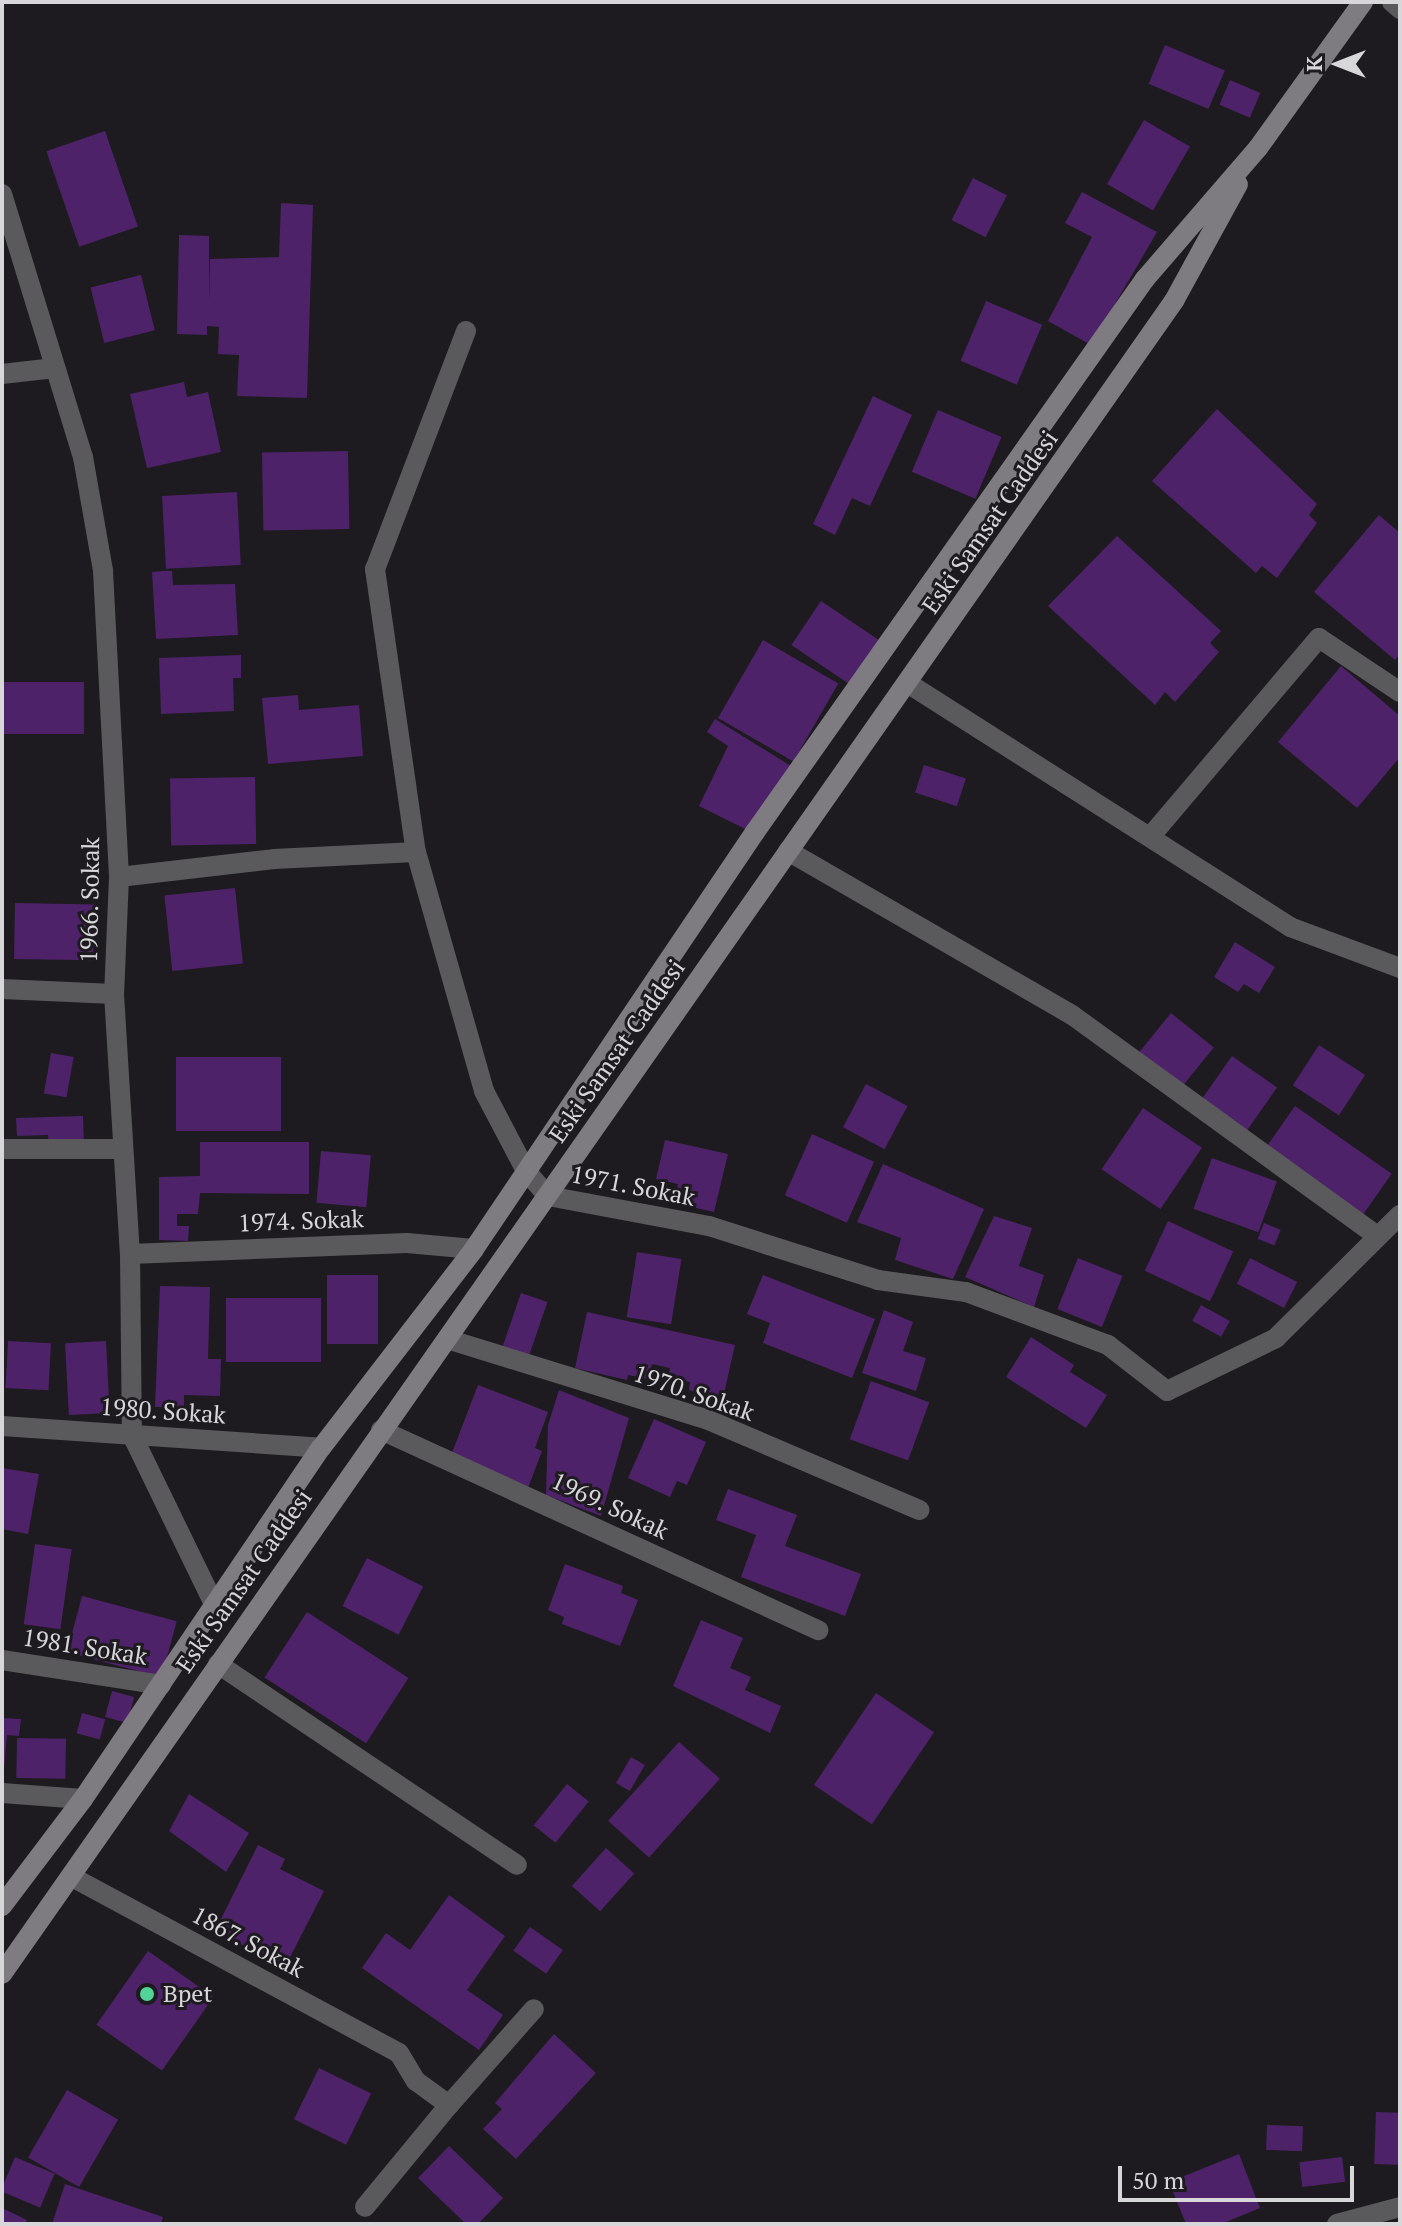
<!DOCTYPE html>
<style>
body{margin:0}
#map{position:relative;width:1402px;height:2226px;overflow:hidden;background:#1d1b1f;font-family:"PT Serif",serif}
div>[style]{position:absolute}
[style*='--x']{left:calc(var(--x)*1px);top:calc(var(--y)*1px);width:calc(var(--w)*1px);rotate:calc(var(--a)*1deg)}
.building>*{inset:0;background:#4e2269;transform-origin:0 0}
.street>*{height:20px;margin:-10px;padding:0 10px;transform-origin:10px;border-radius:10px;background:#5a595b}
.secondary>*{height:20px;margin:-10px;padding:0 10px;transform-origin:10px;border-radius:10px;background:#7e7c80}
.dots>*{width:22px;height:22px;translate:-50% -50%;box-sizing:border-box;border:4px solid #1d1b1f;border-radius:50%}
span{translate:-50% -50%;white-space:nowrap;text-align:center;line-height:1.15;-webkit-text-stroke:6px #1d1b1f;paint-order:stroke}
.street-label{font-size:24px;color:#d7d6d9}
.poi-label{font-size:24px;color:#d7d6d9}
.left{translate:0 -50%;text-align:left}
.frame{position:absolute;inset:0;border:4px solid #d7d6d9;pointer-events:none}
.north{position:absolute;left:1298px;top:24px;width:80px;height:80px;-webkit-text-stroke:6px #1d1b1f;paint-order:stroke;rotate:270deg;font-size:22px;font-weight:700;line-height:32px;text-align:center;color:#d7d6d9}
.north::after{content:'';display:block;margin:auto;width:28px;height:36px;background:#d7d6d9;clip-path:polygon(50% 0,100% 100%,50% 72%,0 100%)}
.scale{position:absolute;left:1118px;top:2166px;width:236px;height:36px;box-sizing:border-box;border:4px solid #d7d6d9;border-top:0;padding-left:10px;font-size:24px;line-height:28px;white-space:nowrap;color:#d7d6d9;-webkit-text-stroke:6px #1d1b1f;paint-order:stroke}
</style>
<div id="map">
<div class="building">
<i style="left:1165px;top:45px;width:65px;height:42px;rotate:23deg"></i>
<i style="left:1230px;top:80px;width:33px;height:27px;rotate:23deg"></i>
<i style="left:1144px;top:120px;width:53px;height:74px;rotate:30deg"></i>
<i style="left:105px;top:131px;width:101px;height:62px;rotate:71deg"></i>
<i style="left:973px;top:178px;width:38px;height:47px;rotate:27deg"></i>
<i style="clip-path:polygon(1082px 192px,1157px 232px,1091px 345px,1048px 321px,1092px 237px,1065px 223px)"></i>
<i style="clip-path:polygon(281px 203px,313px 205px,307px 398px,237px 396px,239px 355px,218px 354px,219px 327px,207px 326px,207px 335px,177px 334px,179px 235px,209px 236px,209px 302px,210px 259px,279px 257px)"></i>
<i style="left:141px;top:275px;width:57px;height:52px;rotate:76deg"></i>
<i style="left:986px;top:301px;width:61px;height:65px;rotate:23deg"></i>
<i style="clip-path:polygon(184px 382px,187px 397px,208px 392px,221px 452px,147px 468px,130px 394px)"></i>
<i style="clip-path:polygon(873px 396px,912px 415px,870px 506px,852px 498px,835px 535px,813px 524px)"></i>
<i style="clip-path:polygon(1217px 409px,1317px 504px,1309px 515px,1317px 523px,1277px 578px,1262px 566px,1256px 573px,1152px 481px)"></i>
<i style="left:938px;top:410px;width:69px;height:67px;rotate:23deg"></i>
<i style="left:348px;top:451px;width:78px;height:86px;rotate:89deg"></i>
<i style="left:237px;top:492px;width:73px;height:75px;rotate:87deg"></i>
<i style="clip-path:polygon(1379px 515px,1400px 533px,1400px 654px,1395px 660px,1314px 592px)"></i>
<i style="clip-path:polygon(1117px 536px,1221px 631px,1210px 643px,1219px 652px,1175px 702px,1165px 692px,1155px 705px,1048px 606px)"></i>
<i style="clip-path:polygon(163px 571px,172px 571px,173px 585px,235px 584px,238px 635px,156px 639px,152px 572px)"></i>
<i style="left:821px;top:601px;width:72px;height:53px;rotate:34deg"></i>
<i style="left:763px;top:640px;width:87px;height:90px;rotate:30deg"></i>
<i style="clip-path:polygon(241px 655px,241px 678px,233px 678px,234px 711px,161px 714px,159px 658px)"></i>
<i style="clip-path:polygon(1341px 666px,1400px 716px,1400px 757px,1357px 808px,1278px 742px)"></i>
<i style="left:2px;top:682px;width:82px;height:52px"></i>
<i style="clip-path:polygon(298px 695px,299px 710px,359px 705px,363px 756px,268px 764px,262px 698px)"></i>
<i style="clip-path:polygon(715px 719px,796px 769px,749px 831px,699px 806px,728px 746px,707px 732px)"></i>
<i style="left:924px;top:765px;width:44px;height:29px;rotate:18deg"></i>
<i style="left:255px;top:777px;width:67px;height:85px;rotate:89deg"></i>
<i style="left:235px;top:888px;width:76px;height:71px;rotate:84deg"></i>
<i style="left:15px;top:903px;width:79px;height:56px;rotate:1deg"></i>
<i style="clip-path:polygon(1235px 942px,1275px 967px,1259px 993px,1244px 984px,1238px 992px,1214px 977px)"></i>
<i style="left:1171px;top:1013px;width:55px;height:54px;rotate:39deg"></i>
<i style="left:1319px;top:1045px;width:55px;height:48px;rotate:33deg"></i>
<i style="left:51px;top:1053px;width:23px;height:41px;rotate:10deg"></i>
<i style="left:1232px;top:1056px;width:55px;height:55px;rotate:35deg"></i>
<i style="left:176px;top:1057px;width:105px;height:74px"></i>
<i style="left:866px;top:1084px;width:47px;height:49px;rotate:28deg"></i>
<i style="left:1295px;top:1106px;width:118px;height:53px;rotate:35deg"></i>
<i style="left:1143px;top:1108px;width:71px;height:74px;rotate:34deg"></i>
<i style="clip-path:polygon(83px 1116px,84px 1145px,49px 1147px,48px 1135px,17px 1136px,16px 1118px)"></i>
<i style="left:812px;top:1134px;width:68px;height:67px;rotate:24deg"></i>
<i style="clip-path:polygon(665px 1140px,728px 1154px,714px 1212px,674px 1203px,678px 1184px,656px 1179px)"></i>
<i style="clip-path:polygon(200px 1142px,309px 1142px,309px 1194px,200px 1193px,198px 1214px,177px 1214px,177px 1226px,189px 1226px,188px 1241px,159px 1240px,159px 1177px,200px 1176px)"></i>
<i style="left:321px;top:1151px;width:50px;height:52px;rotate:5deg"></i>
<i style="left:1212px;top:1158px;width:69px;height:54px;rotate:20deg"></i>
<i style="clip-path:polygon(883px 1164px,984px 1209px,953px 1279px,895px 1260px,901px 1238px,857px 1222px)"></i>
<i style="clip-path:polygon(994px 1216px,1032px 1228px,1019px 1266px,1044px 1275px,1034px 1307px,965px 1277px)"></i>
<i style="left:1168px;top:1221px;width:72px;height:55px;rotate:25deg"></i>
<i style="left:1264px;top:1223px;width:18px;height:17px;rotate:22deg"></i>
<i style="left:637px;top:1252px;width:45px;height:66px;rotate:9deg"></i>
<i style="left:1078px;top:1258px;width:48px;height:55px;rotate:22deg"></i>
<i style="left:1250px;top:1258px;width:53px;height:29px;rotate:27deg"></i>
<i style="left:327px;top:1275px;width:51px;height:69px"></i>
<i style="clip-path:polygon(763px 1275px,875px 1319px,852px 1378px,763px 1343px,770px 1323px,747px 1314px)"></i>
<i style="clip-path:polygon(160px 1286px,210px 1287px,208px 1359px,221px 1359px,220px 1396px,184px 1395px,184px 1408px,155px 1407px)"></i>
<i style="left:521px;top:1293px;width:28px;height:56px;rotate:19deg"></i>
<i style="left:226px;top:1298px;width:95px;height:64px"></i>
<i style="left:1201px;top:1305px;width:33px;height:18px;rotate:29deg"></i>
<i style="clip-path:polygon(884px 1310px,913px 1322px,903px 1351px,926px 1358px,916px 1391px,862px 1373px)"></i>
<i style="clip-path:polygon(587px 1312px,735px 1345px,723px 1398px,689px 1390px,690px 1382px,668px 1377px,670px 1368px,652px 1364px,649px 1379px,628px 1375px,627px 1380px,575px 1368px)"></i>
<i style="clip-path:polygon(1031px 1337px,1074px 1365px,1070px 1372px,1107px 1395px,1086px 1428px,1006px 1377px)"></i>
<i style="left:8px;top:1341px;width:43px;height:47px;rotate:3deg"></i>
<i style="left:106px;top:1341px;width:72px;height:41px;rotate:87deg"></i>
<i style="left:871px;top:1381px;width:62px;height:62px;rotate:20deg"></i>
<i style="clip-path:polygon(478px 1385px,548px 1412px,535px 1448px,542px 1451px,528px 1488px,450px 1458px)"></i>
<i style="clip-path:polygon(559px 1390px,629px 1418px,601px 1516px,546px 1495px,548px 1425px)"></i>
<i style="clip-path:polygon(654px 1419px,706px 1442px,687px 1485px,677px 1481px,670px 1497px,628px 1478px)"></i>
<i style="clip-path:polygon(2px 1468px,39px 1474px,28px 1534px,2px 1529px)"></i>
<i style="clip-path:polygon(728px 1489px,797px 1515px,785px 1546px,861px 1574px,845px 1616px,741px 1577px,756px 1535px,716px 1520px)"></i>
<i style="left:35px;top:1544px;width:37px;height:81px;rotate:8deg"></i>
<i style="left:367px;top:1558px;width:63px;height:54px;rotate:27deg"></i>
<i style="clip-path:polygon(565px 1564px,623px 1586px,621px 1593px,638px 1600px,620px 1646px,562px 1624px,564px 1617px,548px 1610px)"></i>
<i style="left:82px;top:1596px;width:98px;height:58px;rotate:15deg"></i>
<i style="left:307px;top:1612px;width:121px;height:78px;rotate:33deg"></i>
<i style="clip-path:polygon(701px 1620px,743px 1638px,730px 1668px,751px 1677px,745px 1690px,781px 1706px,770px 1733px,673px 1686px)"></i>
<i style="left:112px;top:1691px;width:23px;height:27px;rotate:15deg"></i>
<i style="left:876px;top:1693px;width:70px;height:111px;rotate:34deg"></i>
<i style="left:82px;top:1713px;width:24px;height:21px;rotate:15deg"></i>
<i style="clip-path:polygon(2px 1718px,21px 1719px,19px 1736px,7px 1735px,4px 1769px)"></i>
<i style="left:17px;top:1738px;width:49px;height:40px;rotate:1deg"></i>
<i style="left:679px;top:1742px;width:55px;height:106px;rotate:42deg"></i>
<i style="left:631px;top:1757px;width:16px;height:30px;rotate:30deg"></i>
<i style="left:567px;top:1784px;width:28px;height:53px;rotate:39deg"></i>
<i style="clip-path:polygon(189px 1794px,249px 1833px,226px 1872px,169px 1831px)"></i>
<i style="clip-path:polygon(258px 1845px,285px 1859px,280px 1869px,324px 1891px,285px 1967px,215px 1931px)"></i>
<i style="left:606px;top:1848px;width:38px;height:51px;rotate:42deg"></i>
<i style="clip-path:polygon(449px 1895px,505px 1936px,467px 1990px,503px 2015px,479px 2050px,362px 1968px,386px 1933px,410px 1950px)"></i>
<i style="left:530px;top:1927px;width:40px;height:29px;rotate:35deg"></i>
<i style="left:148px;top:1951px;width:80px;height:90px;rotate:35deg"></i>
<i style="clip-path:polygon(554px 2034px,596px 2073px,516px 2159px,483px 2129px,502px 2109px,495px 2103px)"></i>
<i style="left:319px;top:2068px;width:58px;height:57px;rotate:26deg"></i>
<i style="left:67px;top:2090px;width:59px;height:78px;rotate:30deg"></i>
<i style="left:1376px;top:2112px;width:24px;height:52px;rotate:2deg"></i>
<i style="left:1267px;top:2125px;width:36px;height:25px;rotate:2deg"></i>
<i style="clip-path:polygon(449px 2146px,503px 2198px,478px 2224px,466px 2224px,418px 2178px)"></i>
<i style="clip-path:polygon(1239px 2154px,1260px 2208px,1221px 2224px,1186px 2224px,1169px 2182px)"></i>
<i style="left:15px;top:2157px;width:43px;height:37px;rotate:23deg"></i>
<i style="left:1342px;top:2157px;width:25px;height:43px;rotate:83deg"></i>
<i style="clip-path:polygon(65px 2184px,163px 2217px,161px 2224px,52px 2224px)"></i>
<i style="clip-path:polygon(2px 2208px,27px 2220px,25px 2224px,2px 2224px)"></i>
</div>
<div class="street">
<i style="--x:1392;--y:2;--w:11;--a:41"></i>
<i style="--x:2;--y:194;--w:275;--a:72.9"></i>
<i style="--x:83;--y:457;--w:116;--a:80"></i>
<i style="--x:103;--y:571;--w:306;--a:87"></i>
<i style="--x:119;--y:877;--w:117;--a:92.4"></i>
<i style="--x:114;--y:994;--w:260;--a:86.5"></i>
<i style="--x:130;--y:1254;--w:181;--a:89.4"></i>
<i style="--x:132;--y:1435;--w:186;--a:64.1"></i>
<i style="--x:466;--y:331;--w:255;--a:110.9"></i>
<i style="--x:375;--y:569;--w:286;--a:81.8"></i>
<i style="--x:416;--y:852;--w:248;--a:74.1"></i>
<i style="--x:484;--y:1091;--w:90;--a:62.3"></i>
<i style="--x:526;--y:1171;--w:33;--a:49"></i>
<i style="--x:548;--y:1196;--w:164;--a:10.6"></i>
<i style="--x:709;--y:1226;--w:177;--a:17.7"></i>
<i style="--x:878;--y:1280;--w:89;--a:7.8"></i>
<i style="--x:966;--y:1292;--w:152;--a:20.5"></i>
<i style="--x:1108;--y:1345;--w:75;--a:37.9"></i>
<i style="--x:1167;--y:1391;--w:121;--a:-25.9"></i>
<i style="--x:1276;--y:1338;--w:175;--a:-44.8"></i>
<i style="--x:2;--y:374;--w:53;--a:-6.5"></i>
<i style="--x:909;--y:684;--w:452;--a:32.5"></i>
<i style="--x:1290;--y:927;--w:117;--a:20.4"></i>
<i style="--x:1150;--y:837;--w:261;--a:-49.7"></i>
<i style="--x:1319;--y:638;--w:97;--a:33.7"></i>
<i style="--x:788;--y:851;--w:328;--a:30"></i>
<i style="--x:1072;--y:1015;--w:377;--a:35.9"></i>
<i style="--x:119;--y:877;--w:156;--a:-6.6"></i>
<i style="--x:274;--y:859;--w:142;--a:-2.8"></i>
<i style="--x:2;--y:989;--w:112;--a:2.6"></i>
<i style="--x:2;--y:1149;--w:121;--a:0"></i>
<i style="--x:130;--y:1254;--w:277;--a:-2.3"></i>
<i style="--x:407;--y:1243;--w:67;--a:5.1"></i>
<i style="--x:447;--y:1339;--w:271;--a:17.2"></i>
<i style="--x:706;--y:1419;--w:232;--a:23.1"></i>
<i style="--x:2;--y:1426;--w:320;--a:3.9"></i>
<i style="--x:381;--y:1430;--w:481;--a:24.6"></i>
<i style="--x:2;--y:1660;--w:161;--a:8.9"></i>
<i style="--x:218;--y:1664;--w:360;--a:33.9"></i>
<i style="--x:2;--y:1793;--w:81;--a:4.2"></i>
<i style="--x:72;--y:1877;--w:371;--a:28.3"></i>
<i style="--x:399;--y:2053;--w:33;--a:59"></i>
<i style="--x:416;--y:2081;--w:41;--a:36"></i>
<i style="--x:449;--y:2105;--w:132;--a:129.5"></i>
<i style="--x:449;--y:2105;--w:128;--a:-48.5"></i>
<i style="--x:1337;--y:2224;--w:65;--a:-15.1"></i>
</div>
<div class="secondary">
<i style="--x:2;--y:1906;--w:134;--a:-52.9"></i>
<i style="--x:83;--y:1799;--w:424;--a:-55.9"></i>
<i style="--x:321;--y:1448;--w:251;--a:-52.4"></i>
<i style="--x:474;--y:1249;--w:503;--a:-56.03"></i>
<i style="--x:755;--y:832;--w:677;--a:-54.81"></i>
<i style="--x:1145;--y:279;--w:173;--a:-49.2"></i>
<i style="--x:1258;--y:148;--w:180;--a:-54.3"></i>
<i style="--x:2;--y:1974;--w:2043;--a:-54.99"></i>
<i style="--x:1174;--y:301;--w:133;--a:-61.3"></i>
</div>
<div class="dots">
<i style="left:147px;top:1994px;background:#52d397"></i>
</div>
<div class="street-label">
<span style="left:990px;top:522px;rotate:-55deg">Eski Samsat Caddesi</span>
<span style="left:90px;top:900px;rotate:-89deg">1966. Sokak</span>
<span style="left:617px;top:1051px;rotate:-55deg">Eski Samsat Caddesi</span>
<span style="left:633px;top:1186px;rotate:11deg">1971. Sokak</span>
<span style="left:301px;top:1221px;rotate:-2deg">1974. Sokak</span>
<span style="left:694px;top:1393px;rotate:19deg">1970. Sokak</span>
<span style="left:163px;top:1411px;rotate:4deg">1980. Sokak</span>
<span style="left:610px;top:1506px;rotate:25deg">1969. Sokak</span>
<span style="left:244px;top:1581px;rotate:-55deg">Eski Samsat Caddesi</span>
<span style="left:85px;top:1647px;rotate:9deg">1981. Sokak</span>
<span style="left:248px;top:1942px;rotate:28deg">1867. Sokak</span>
</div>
<div class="poi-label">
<span class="left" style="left:163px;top:1994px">Bpet</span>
</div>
<div class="frame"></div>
<div class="north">K</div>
<div class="scale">50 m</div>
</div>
